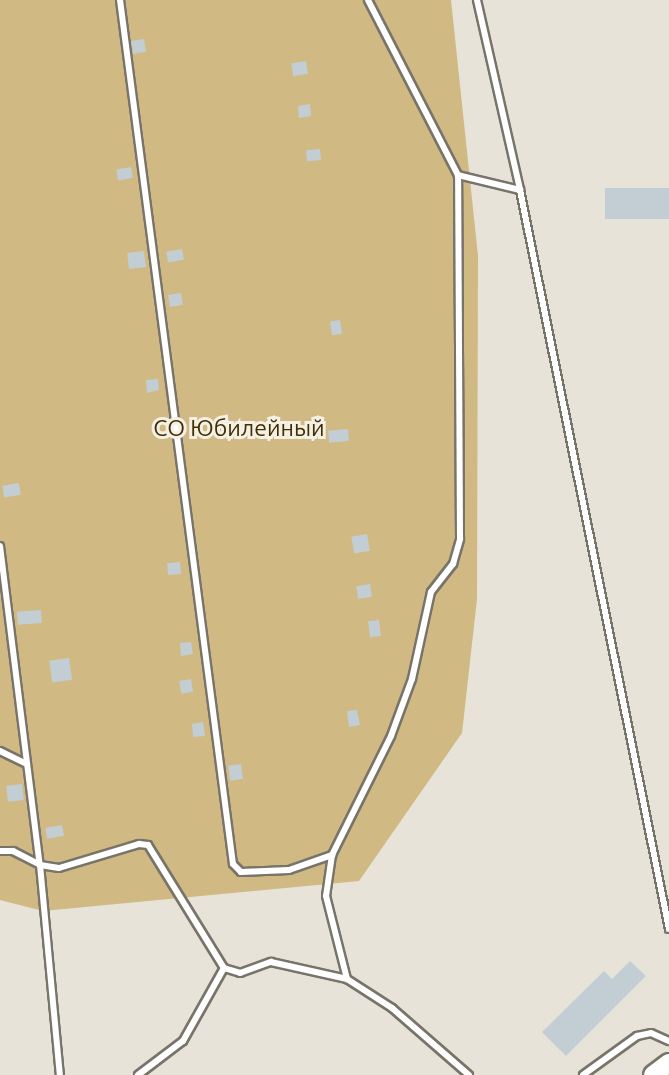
<!DOCTYPE html>
<meta charset="utf-8">
<style>
body{margin:0}
#map{position:relative;width:669px;height:1075px;overflow:hidden;background:#e7e3d8;font-family:Ubuntu,sans-serif}
div>[style]{position:absolute}
[style*='--x']{left:calc(var(--x)*1px);top:calc(var(--y)*1px);width:calc(var(--w)*1px);rotate:calc(var(--a)*1deg)}
.green>*{inset:0;background:#d0b983}
.building>*{inset:0;background:#c2ced3;transform-origin:0 0}
.roads{filter:drop-shadow(2px 0 #78746a) drop-shadow(-2px 0 #78746a) drop-shadow(0 2px #78746a) drop-shadow(0 -2px #78746a)}
.lane>*{height:6px;margin:-3px;padding:0 3px;transform-origin:3px;border-radius:3px;background:#fff}
.secondary>*{height:18px;margin:-9px;padding:0 9px;transform-origin:9px;border-radius:9px;background:#fff}
span{translate:-50% -50%;white-space:nowrap;text-align:center;line-height:1.15;-webkit-text-stroke:6px #f5f0e5;paint-order:stroke}
.park-label{font-size:23px;color:#402f00}
</style>
<div id="map">
<div class="green">
<i style="clip-path:polygon(0 0,451px 0,478px 256px,477px 599px,462px 733px,359px 881px,43px 911px,0 900px)"></i>
</div>
<div class="building">
<i style="left:144px;top:39px;width:13px;height:13px;rotate:81deg"></i>
<i style="left:306px;top:61px;width:13px;height:15px;rotate:81deg"></i>
<i style="clip-path:polygon(310px 104px,311px 116px,299px 118px,298px 106px)"></i>
<i style="left:320px;top:149px;width:11px;height:14px;rotate:85deg"></i>
<i style="left:131px;top:167px;width:11px;height:15px;rotate:80deg"></i>
<i style="left:669px;top:188px;width:31px;height:64px;rotate:90deg"></i>
<i style="left:182px;top:249px;width:11px;height:16px;rotate:80deg"></i>
<i style="left:144px;top:251px;width:16px;height:17px;rotate:83deg"></i>
<i style="left:181px;top:293px;width:12px;height:13px;rotate:81deg"></i>
<i style="left:340px;top:320px;width:14px;height:10px;rotate:82deg"></i>
<i style="clip-path:polygon(158px 379px,159px 390px,147px 393px,146px 380px)"></i>
<i style="left:348px;top:429px;width:12px;height:20px;rotate:85deg"></i>
<i style="left:19px;top:483px;width:12px;height:17px;rotate:81deg"></i>
<i style="left:367px;top:534px;width:17px;height:16px;rotate:80deg"></i>
<i style="left:180px;top:562px;width:12px;height:13px;rotate:85deg"></i>
<i style="left:370px;top:584px;width:13px;height:14px;rotate:81deg"></i>
<i style="left:41px;top:610px;width:13px;height:24px;rotate:86deg"></i>
<i style="left:379px;top:620px;width:16px;height:11px;rotate:83deg"></i>
<i style="clip-path:polygon(191px 642px,193px 654px,181px 656px,180px 643px)"></i>
<i style="left:69px;top:658px;width:22px;height:20px;rotate:82deg"></i>
<i style="left:191px;top:679px;width:13px;height:12px;rotate:81deg"></i>
<i style="clip-path:polygon(357px 710px,360px 725px,349px 727px,347px 711px)"></i>
<i style="clip-path:polygon(203px 722px,205px 736px,193px 737px,192px 724px)"></i>
<i style="left:241px;top:764px;width:15px;height:13px;rotate:82deg"></i>
<i style="left:22px;top:784px;width:16px;height:16px;rotate:83deg"></i>
<i style="left:62px;top:825px;width:11px;height:17px;rotate:80deg"></i>
<i style="clip-path:polygon(630px 961px,646px 976px,566px 1056px,542px 1032px,604px 971px,612px 979px)"></i>
</div>
<div class="roads">
<div class="lane">
<i style="--x:120;--y:0;--w:871;--a:82.55"></i>
<i style="--x:233;--y:864;--w:11;--a:45"></i>
<i style="--x:241;--y:872;--w:48;--a:-2.4"></i>
<i style="--x:289;--y:870;--w:46;--a:-19.2"></i>
<i style="--x:332;--y:855;--w:133;--a:-63.6"></i>
<i style="--x:391;--y:736;--w:61;--a:-69.8"></i>
<i style="--x:412;--y:679;--w:89;--a:-77.7"></i>
<i style="--x:431;--y:592;--w:36;--a:-52"></i>
<i style="--x:453;--y:564;--w:26;--a:-74"></i>
<i style="--x:460;--y:539;--w:364;--a:-90.3"></i>
<i style="--x:368;--y:0;--w:197;--a:62.8"></i>
<i style="--x:458;--y:175;--w:64;--a:13.6"></i>
<i style="--x:520;--y:190;--w:754;--a:78.6"></i>
<i style="--x:477;--y:0;--w:195;--a:77.2"></i>
<i style="--x:0;--y:546;--w:321;--a:82.9"></i>
<i style="--x:40;--y:865;--w:19;--a:9"></i>
<i style="--x:59;--y:868;--w:84;--a:-16.7"></i>
<i style="--x:139;--y:844;--w:9;--a:6"></i>
<i style="--x:148;--y:845;--w:145;--a:58.3"></i>
<i style="--x:224;--y:968;--w:17;--a:17"></i>
<i style="--x:240;--y:973;--w:33;--a:-20"></i>
<i style="--x:271;--y:962;--w:78;--a:12.6"></i>
<i style="--x:0;--y:751;--w:30;--a:26"></i>
<i style="--x:0;--y:851;--w:13;--a:0"></i>
<i style="--x:13;--y:851;--w:30;--a:27"></i>
<i style="--x:40;--y:865;--w:211;--a:84.6"></i>
<i style="--x:332;--y:855;--w:41;--a:98.3"></i>
<i style="--x:326;--y:896;--w:86;--a:75.8"></i>
<i style="--x:347;--y:979;--w:54;--a:32.8"></i>
<i style="--x:392;--y:1008;--w:102;--a:41"></i>
<i style="--x:138;--y:1075;--w:56;--a:-37.1"></i>
<i style="--x:183;--y:1041;--w:84;--a:-60.7"></i>
<i style="--x:583;--y:1075;--w:67;--a:-35.8"></i>
<i style="--x:637;--y:1036;--w:14;--a:-12"></i>
<i style="--x:651;--y:1033;--w:20;--a:24"></i>
</div>
<div class="secondary">
<i style="--x:653;--y:1075;--w:20;--a:-37"></i>
</div>
</div>
<div class="park-label">
<span style="left:239px;top:428px">СО Юбилейный</span>
</div>
</div>
